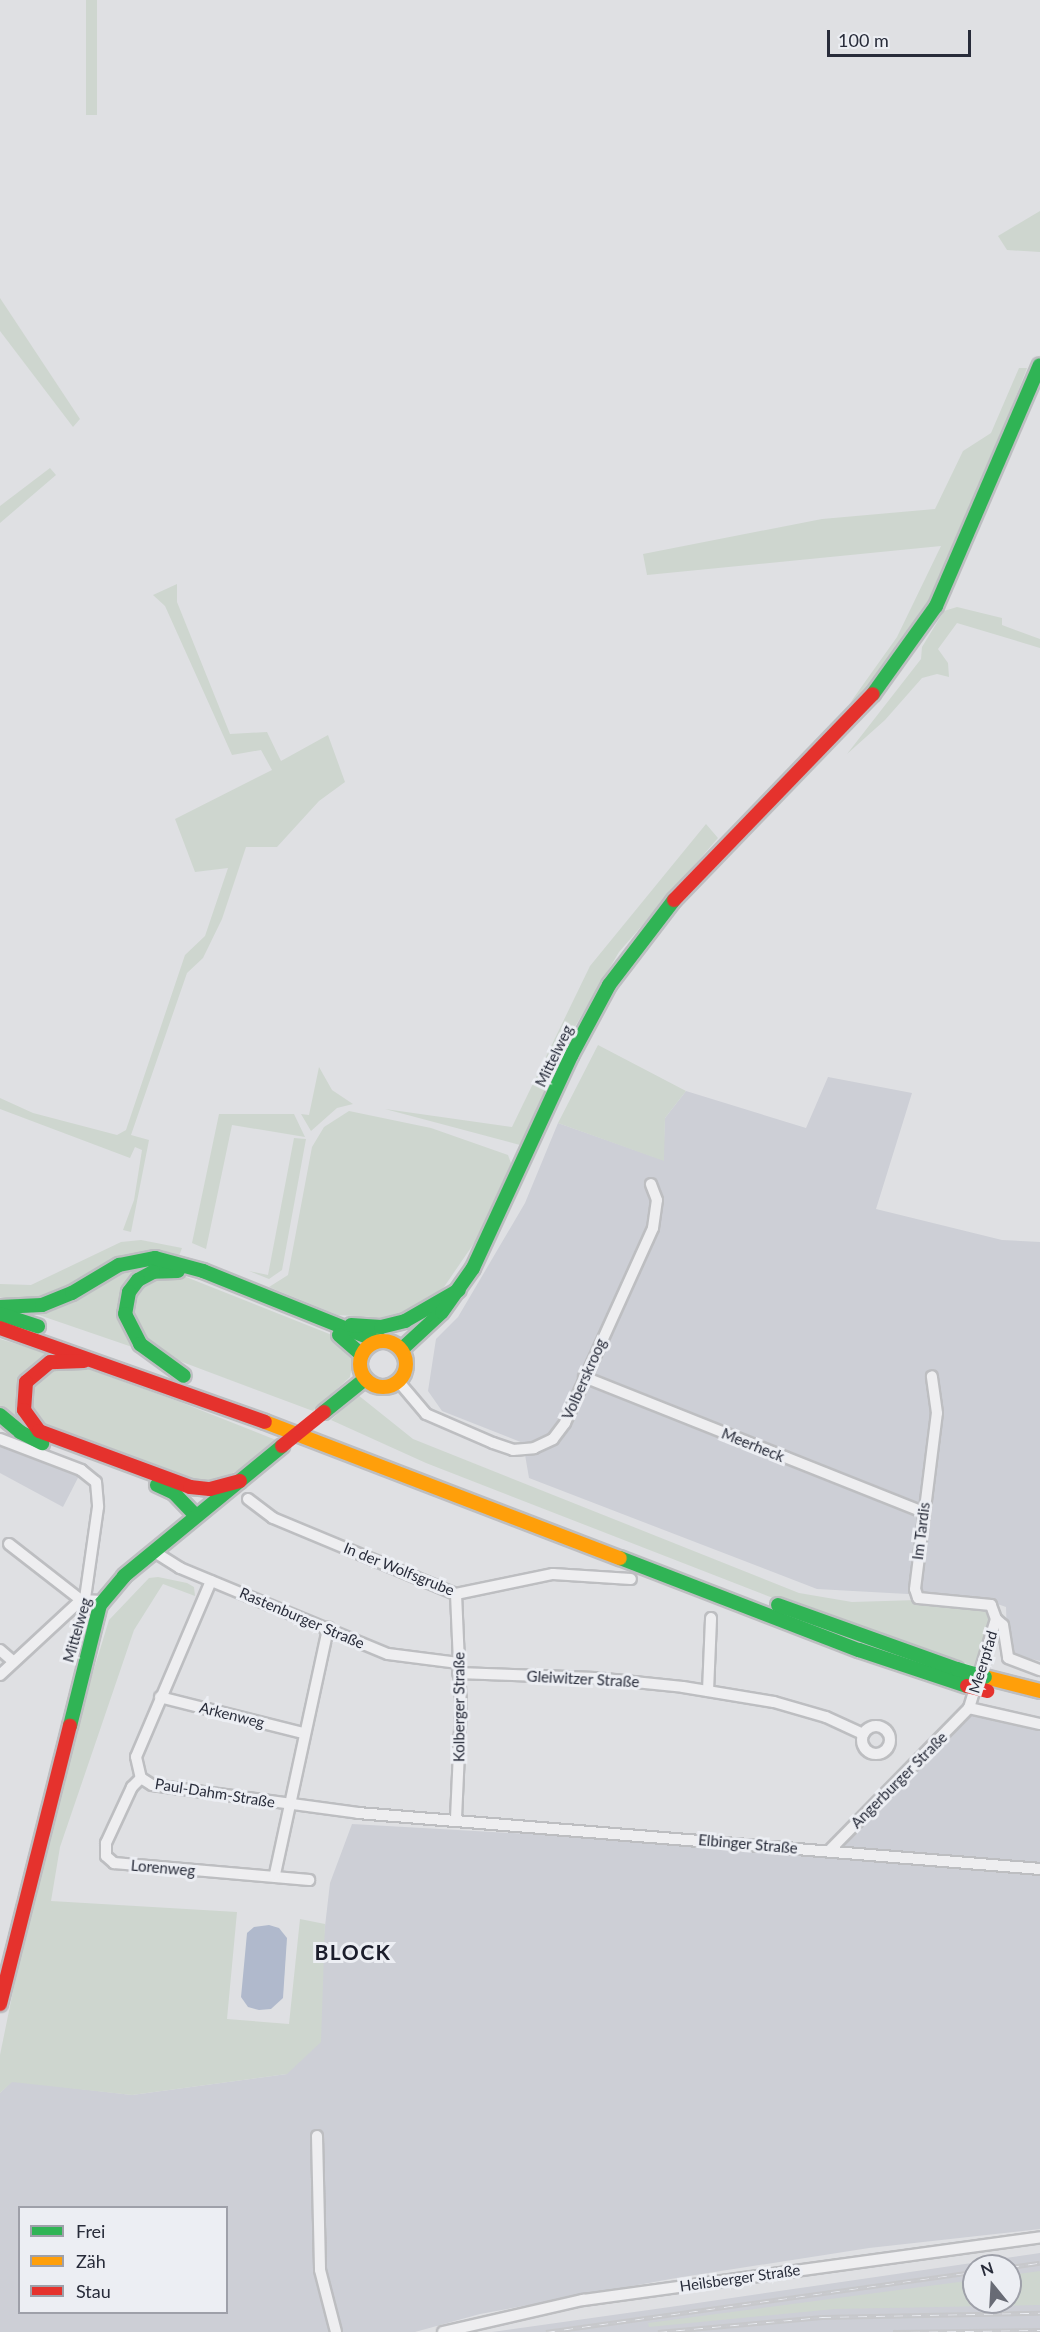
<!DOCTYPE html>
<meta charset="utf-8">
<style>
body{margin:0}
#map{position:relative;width:1040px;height:2332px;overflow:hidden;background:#dfe0e3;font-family:Lato,sans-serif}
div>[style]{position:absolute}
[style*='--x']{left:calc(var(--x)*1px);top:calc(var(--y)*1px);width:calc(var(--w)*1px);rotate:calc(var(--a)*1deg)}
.built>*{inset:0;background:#cdcfd6}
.green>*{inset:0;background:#ced6cf;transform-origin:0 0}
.water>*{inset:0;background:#b0b9cc}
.roads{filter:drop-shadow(2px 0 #bdbec1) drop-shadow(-2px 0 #bdbec1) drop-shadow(0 2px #bdbec1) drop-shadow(0 -2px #bdbec1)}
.street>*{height:10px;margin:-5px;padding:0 5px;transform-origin:5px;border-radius:5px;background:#eeeef0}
.street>.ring{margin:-5px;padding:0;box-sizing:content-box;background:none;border:10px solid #eeeef0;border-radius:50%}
.fast>*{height:14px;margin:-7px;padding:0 7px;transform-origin:7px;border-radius:7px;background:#30b455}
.slow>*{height:14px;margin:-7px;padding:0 7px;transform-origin:7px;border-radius:7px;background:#ff9f0a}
.slow>.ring{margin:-7px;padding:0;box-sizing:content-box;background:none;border:14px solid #ff9f0a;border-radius:50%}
.jam>*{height:14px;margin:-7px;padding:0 7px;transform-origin:7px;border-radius:7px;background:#e5322d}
.rail>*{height:5px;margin-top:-2.5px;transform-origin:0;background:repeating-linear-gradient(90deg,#eceef3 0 9px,#c7c8cb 0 18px);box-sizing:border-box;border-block:2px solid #c7c8cb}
.fast-bridge>*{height:14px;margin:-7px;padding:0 7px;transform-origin:7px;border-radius:7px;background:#30b455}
.jam-bridge>*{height:14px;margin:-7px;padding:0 7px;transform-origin:7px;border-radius:7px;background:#e5322d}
span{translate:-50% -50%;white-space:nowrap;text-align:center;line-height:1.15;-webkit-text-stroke:6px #eceef3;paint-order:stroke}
.street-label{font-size:15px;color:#282c3a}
.district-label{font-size:21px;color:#1b1d2b;font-weight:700;letter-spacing:1.5px}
.legend{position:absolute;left:18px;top:2206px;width:210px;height:108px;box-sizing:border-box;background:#eceef3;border:2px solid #9ea0a9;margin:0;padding:8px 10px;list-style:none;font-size:18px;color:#282c3a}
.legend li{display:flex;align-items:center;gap:12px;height:30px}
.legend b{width:30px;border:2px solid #9ea0a9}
.north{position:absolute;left:962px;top:2254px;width:60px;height:60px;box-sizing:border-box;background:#eceef3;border:2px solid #9ea0a9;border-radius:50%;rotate:342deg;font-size:16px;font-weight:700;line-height:24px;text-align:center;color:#282c3a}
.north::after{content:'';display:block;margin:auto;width:21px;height:27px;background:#686b75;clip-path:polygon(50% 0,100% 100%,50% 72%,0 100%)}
.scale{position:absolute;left:827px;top:30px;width:144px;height:27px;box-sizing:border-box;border:3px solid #282c3a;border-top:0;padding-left:8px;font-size:18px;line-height:21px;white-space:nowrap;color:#282c3a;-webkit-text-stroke:4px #eceef3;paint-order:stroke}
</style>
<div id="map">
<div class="built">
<i style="clip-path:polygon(828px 1077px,912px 1093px,876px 1209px,1002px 1240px,1040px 1242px,1040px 1661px,1014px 1655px,1007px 1639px,1006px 1607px,980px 1598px,817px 1589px,529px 1478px,523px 1443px,442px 1411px,428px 1391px,436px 1339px,458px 1317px,525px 1203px,558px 1123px,663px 1160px,665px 1118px,686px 1091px,806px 1128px)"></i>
<i style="clip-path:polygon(0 1442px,81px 1472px,63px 1507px,0 1473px)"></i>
<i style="clip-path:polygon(evenodd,969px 1701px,1040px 1718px,1040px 2229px,869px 2248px,676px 2278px,480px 2314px,415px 2332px,0 2332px,0 2093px,12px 2081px,132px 2095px,287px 2074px,321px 1961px,330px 1883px,352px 1824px,829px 1851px,969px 1701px,20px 2208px,226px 2208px,226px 2312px,20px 2312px,20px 2208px)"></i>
<i style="clip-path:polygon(evenodd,1040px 2253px,1040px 2332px,492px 2332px,677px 2306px,1040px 2253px,974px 2266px,1010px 2266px,1010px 2302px,974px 2302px,974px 2266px)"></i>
</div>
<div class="green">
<i style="left:86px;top:0;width:11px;height:115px"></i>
<i style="clip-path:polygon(1040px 211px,1040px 252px,1007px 250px,998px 236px)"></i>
<i style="clip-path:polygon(0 298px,80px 419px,73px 427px,0 331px)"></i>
<i style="clip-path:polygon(1019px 368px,1027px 368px,966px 524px,936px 588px,905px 639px,870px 685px,850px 703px,897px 637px,941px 546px,647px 575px,643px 554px,822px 519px,935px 509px,963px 451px,991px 433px)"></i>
<i style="clip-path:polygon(50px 468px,56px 475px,0 523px,0 506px)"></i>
<i style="clip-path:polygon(177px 584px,177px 602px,230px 734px,267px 732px,281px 761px,328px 735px,345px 782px,319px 801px,277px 847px,246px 847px,222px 919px,203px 958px,187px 973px,131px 1135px,149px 1140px,131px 1232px,123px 1230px,134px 1200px,142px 1150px,135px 1147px,130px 1158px,0 1109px,0 1098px,33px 1113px,117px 1135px,126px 1130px,185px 955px,205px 936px,228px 868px,195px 872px,175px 819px,272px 770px,261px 750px,232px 755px,165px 606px,153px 595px)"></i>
<i style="clip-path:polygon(957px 607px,1002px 618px,1002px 625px,1040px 639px,1040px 648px,957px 623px,938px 649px,948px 663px,949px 677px,937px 674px,922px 678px,885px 720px,847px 754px,921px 659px,922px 647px,944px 611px)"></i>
<i style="clip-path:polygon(706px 824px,718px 838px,619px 952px,573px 1030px,520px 1145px,385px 1109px,512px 1127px,590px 966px)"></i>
<i style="clip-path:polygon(598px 1045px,686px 1091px,665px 1118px,664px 1161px,558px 1123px)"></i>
<i style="clip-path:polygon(319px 1067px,332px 1090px,353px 1104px,337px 1108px,311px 1131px,301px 1114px,309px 1115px)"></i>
<i style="clip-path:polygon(349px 1111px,431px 1128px,508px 1155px,512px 1166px,481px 1233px,444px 1287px,431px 1300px,388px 1318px,338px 1315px,269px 1287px,288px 1275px,312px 1147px,324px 1127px)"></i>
<i style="clip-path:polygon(219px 1114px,294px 1114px,305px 1137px,232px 1125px,206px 1249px,192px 1243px)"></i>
<i style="clip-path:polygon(294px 1138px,306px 1139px,282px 1270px,269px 1279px,249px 1271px,268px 1275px)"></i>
<i style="clip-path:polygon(141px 1240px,182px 1248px,179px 1256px,80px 1280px,42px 1296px,22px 1300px,0 1297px,0 1284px,31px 1285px,121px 1242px)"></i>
<i style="clip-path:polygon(138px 1265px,127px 1283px,138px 1349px,33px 1313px)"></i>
<i style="clip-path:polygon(181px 1275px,332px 1335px,354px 1356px,350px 1377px,313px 1411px,169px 1357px,152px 1346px,132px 1317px,137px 1290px,143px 1284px)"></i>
<i style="clip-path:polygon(0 1339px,57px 1356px,32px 1368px,27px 1429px,0 1407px)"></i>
<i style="clip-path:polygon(86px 1368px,180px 1402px,276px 1440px,247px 1466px,210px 1484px,55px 1437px,32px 1417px,33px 1386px,49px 1369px)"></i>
<i style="clip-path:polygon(358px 1395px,413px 1439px,799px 1593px,852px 1602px,918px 1600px,986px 1607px,992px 1619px,979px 1668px,783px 1602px,426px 1463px,331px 1420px)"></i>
<i style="clip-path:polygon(158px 1577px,187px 1583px,194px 1587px,195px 1596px,163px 1584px,134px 1630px,60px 1847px,51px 1901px,237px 1912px,227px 2019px,289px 2024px,300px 1919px,325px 1924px,321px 2042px,287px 2074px,132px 2095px,12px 2082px,0 2093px,0 2055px,23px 1942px,90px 1682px,109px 1620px,149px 1578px)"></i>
<i style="clip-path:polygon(1040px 2271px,1040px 2305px,835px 2309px,649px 2327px,648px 2323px,974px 2280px,974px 2302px,1010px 2302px,1010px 2275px)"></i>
</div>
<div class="water">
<i style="clip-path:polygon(269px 1925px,279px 1928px,287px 1938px,283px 1998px,271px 2009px,259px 2010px,248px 2007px,241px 1997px,247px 1933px,254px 1927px)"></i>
</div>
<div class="roads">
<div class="street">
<i style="--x:584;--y:1377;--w:365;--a:21.7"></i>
<i style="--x:399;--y:1382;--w:42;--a:49.8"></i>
<i style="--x:426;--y:1414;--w:73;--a:23.4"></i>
<i style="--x:493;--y:1443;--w:21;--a:19"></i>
<i style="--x:513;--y:1450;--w:21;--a:-5"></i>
<i style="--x:534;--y:1448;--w:21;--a:-25"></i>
<i style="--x:553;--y:1439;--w:20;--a:-53"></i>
<i style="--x:565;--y:1423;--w:214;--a:-65.7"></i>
<i style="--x:653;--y:1228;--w:28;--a:-82"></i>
<i style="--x:657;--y:1200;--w:17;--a:-111"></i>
<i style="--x:0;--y:1439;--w:87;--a:20.9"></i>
<i style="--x:81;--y:1470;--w:19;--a:39"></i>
<i style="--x:96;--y:1482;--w:25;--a:85"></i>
<i style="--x:98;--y:1507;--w:92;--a:98.1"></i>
<i style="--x:248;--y:1499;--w:31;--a:37"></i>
<i style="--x:273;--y:1518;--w:198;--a:22.6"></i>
<i style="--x:456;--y:1594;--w:99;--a:-11.7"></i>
<i style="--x:553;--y:1574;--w:78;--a:3.7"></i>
<i style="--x:9;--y:1544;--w:91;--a:37.9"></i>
<i style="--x:153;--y:1551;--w:32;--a:32"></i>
<i style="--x:180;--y:1568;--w:225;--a:22.5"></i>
<i style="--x:388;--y:1654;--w:71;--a:7.3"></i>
<i style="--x:211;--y:1581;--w:191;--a:113.1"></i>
<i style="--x:136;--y:1757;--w:22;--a:77"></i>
<i style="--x:141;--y:1778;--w:13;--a:32"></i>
<i style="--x:152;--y:1785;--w:208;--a:7.7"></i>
<i style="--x:358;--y:1813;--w:684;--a:4.69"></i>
<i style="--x:456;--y:1594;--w:114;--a:87.5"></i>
<i style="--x:461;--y:1708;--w:112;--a:92.6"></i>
<i style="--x:996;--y:1619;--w:9;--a:41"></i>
<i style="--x:1003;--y:1625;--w:33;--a:81"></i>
<i style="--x:1008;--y:1658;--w:34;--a:21"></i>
<i style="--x:0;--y:1650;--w:18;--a:41"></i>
<i style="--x:458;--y:1673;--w:137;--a:2.1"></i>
<i style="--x:595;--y:1678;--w:88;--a:5.8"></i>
<i style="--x:683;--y:1687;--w:92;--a:9.4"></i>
<i style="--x:774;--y:1702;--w:54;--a:16.1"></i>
<i style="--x:826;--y:1717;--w:41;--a:24.7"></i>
<i style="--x:0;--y:1675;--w:110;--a:-42.8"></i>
<i style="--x:81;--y:1600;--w:21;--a:3"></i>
<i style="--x:708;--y:1691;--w:73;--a:-87.6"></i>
<i style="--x:160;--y:1697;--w:147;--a:14.1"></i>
<i style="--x:969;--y:1708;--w:73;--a:12.7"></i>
<i class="ring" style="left:862px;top:1726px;width:18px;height:18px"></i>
<i style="--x:141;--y:1778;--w:13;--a:135"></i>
<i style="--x:132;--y:1787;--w:62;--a:114.9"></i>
<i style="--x:106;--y:1843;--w:13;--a:90"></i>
<i style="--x:106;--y:1856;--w:11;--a:41"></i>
<i style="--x:114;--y:1863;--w:196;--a:5"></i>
<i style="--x:829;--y:1851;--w:200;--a:-45.6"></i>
<i style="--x:969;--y:1708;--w:93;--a:-73.1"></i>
<i style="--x:996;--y:1619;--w:15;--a:-110"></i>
<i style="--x:991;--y:1605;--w:73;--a:-174.5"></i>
<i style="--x:918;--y:1598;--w:9;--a:-108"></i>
<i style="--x:915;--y:1589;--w:177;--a:-82.9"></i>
<i style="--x:937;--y:1413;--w:37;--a:-98"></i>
<i style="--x:275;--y:1874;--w:252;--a:-77.8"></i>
<i style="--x:317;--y:2136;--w:134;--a:88.7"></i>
<i style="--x:320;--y:2270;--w:64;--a:75.5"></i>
<i style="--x:443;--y:2332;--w:144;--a:-12.9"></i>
<i style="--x:583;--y:2300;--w:461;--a:-7.8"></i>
</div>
<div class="fast">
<i style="--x:873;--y:694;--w:108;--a:-54.4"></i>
<i style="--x:936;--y:606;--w:262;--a:-66.7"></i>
<i style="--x:178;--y:1271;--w:25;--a:178"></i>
<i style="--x:153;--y:1272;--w:17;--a:152"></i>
<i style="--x:138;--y:1280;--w:15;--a:127"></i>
<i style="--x:129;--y:1292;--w:22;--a:100"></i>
<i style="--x:125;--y:1314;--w:34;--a:63"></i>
<i style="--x:140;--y:1344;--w:54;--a:36"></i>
<i style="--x:0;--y:1307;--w:42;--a:-2.7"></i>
<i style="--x:42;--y:1305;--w:32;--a:-22"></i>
<i style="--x:72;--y:1293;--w:55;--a:-30.8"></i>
<i style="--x:119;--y:1265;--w:37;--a:-11"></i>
<i style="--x:155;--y:1258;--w:50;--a:15.2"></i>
<i style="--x:203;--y:1271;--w:188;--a:21.9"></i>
<i style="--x:0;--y:1314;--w:40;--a:18"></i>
<i style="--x:351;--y:1325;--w:30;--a:4"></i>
<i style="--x:381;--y:1327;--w:25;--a:-14"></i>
<i style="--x:405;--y:1321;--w:62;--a:-29.9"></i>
<i style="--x:339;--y:1335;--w:30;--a:41"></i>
<i style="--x:402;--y:1349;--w:54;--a:-42.8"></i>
<i style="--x:442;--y:1312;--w:54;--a:-54.8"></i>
<i style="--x:473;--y:1268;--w:234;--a:-65.2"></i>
<i style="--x:571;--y:1056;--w:81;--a:-61.8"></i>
<i style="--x:609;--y:985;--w:107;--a:-52.6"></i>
<i style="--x:324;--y:1412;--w:53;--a:-38.8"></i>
<i style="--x:0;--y:1415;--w:26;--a:40"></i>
<i style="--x:20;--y:1432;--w:25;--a:27"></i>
<i style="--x:157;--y:1485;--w:19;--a:25"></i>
<i style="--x:174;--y:1493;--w:32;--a:46"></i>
<i style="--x:620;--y:1558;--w:256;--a:21.1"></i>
<i style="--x:859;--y:1650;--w:114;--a:18.4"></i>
<i style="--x:778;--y:1605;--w:190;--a:19.7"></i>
<i style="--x:70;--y:1726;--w:125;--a:-76.1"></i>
<i style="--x:100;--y:1605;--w:38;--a:-50"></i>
<i style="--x:124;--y:1576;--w:205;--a:-39.4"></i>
</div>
<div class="slow">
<i class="ring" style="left:360px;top:1341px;width:32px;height:32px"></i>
<i style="--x:265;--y:1422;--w:380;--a:21"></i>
<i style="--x:985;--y:1677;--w:57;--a:14.3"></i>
</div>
<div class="jam">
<i style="--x:674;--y:900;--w:286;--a:-46"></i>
<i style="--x:0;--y:1328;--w:281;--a:19.5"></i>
<i style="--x:84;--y:1361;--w:34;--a:178"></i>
<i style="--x:50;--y:1362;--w:31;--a:140"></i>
<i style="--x:26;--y:1382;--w:28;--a:94"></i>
<i style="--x:24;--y:1410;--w:26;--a:54"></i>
<i style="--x:39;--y:1431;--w:161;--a:20.3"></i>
<i style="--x:190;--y:1487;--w:20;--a:6"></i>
<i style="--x:210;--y:1489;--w:31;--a:-15"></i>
<i style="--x:0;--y:2004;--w:287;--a:-75.9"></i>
</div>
</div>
<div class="rail">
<i style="--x:1010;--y:2267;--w:30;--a:-8"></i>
<i style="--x:546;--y:2332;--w:432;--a:-8"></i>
<i style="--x:658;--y:2332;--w:165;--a:-5.2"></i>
<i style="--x:822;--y:2317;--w:218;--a:-1.1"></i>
<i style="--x:893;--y:2332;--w:147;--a:-0.8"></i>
</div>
<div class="fast-bridge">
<i style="--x:957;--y:1669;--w:29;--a:16"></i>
</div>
<div class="jam-bridge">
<i style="--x:282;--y:1446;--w:54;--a:-39"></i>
<i style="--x:967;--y:1686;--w:21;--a:14"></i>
</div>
<div class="street-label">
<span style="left:554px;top:1056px;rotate:-64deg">Mittelweg</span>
<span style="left:584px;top:1379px;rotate:-66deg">Volberskroog</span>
<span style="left:753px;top:1445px;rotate:22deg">Meerheck</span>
<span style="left:921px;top:1531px;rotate:-83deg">Im Tardis</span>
<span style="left:399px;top:1569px;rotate:22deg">In der Wolfsgrube</span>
<span style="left:302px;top:1618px;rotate:23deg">Rastenburger Straße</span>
<span style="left:77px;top:1630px;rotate:-74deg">Mittelweg</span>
<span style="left:983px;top:1662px;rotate:-73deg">Meerpfad</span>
<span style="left:583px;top:1679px;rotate:3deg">Gleiwitzer Straße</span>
<span style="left:459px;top:1707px;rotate:-90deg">Kolberger Straße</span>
<span style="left:232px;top:1715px;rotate:14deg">Arkenweg</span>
<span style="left:899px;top:1780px;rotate:-45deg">Angerburger Straße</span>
<span style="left:215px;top:1793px;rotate:9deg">Paul-Dahm-Straße</span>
<span style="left:748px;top:1844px;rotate:5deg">Elbinger Straße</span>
<span style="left:163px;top:1868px;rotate:5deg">Lorenweg</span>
<span style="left:740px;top:2278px;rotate:-8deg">Heilsberger Straße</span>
</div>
<div class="district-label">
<span style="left:353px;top:1952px">BLOCK</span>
</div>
<ul class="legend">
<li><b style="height:8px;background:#30b455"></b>Frei</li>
<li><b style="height:8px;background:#ff9f0a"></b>Zäh</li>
<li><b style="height:8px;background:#e5322d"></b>Stau</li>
</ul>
<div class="north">N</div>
<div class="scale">100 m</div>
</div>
